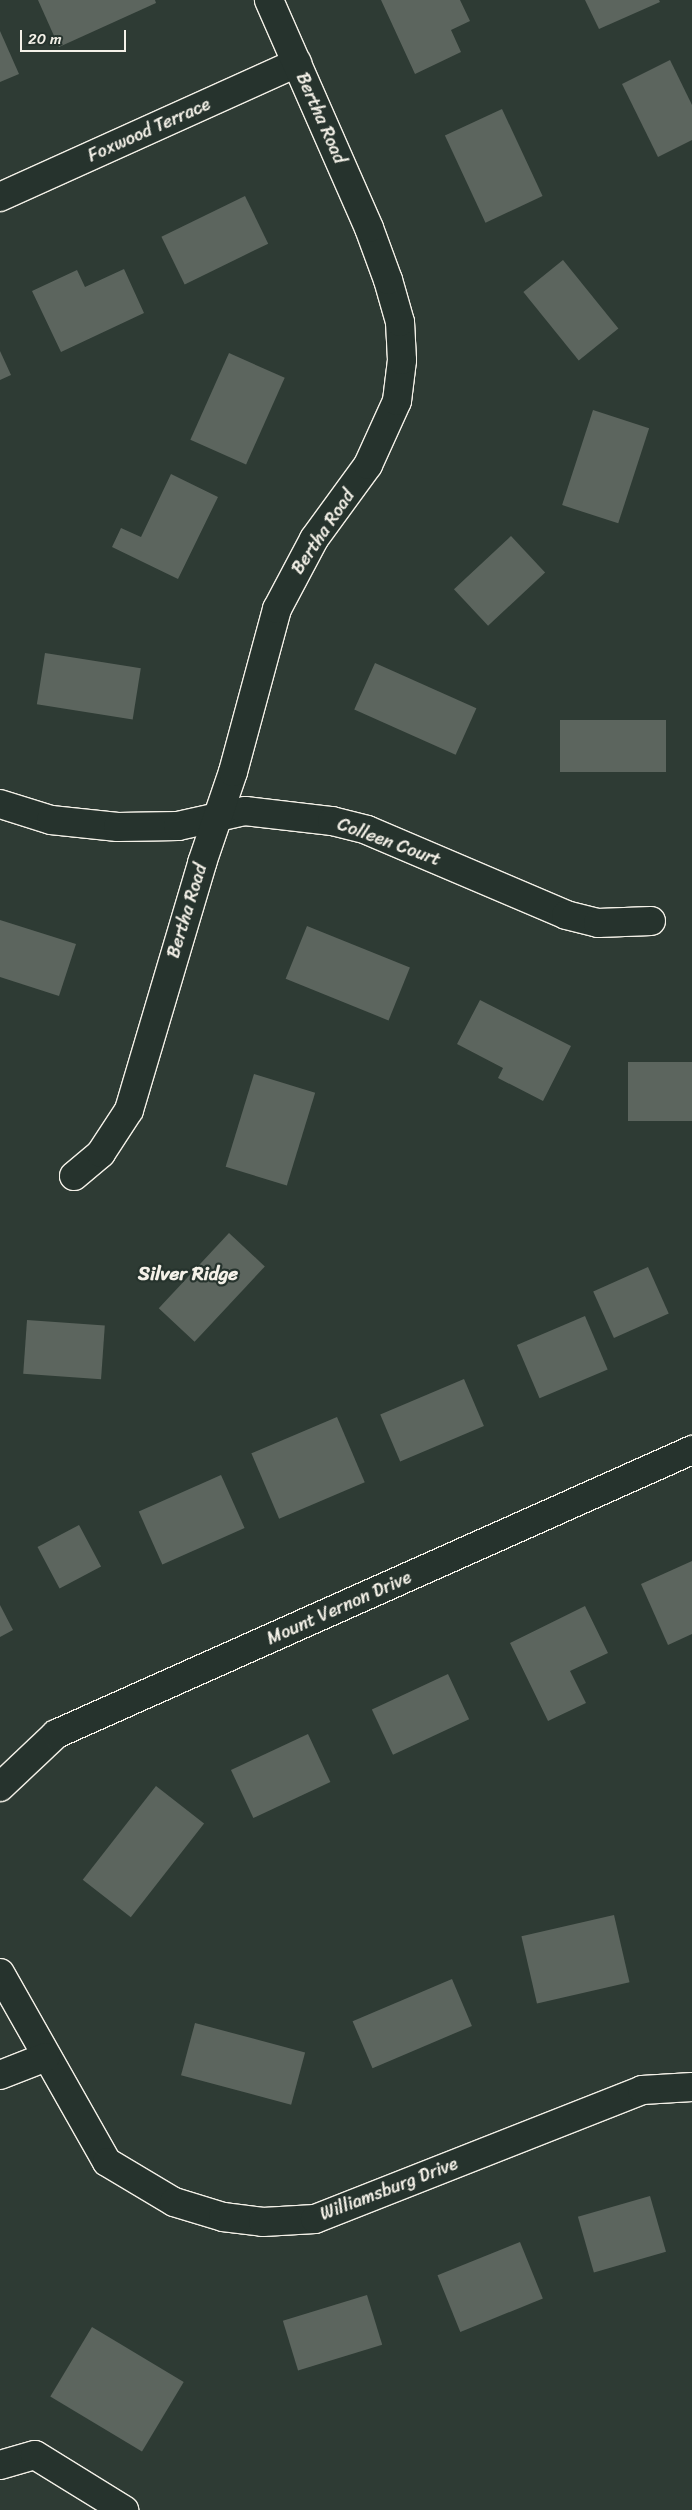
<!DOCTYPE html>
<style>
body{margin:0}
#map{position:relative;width:692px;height:2510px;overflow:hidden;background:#2e3b34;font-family:Sriracha,sans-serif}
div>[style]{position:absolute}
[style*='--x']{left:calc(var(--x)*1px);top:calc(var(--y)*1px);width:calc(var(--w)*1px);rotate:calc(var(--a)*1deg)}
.building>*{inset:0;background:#5c655e;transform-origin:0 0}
.roads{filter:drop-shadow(1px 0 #f4f1e8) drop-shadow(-1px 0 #f4f1e8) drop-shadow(0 1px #f4f1e8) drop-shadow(0 -1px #f4f1e8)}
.minor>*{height:28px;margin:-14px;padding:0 14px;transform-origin:14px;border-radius:14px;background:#26332d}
span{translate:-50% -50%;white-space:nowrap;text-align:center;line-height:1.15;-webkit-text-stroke:4.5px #26332d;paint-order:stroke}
.street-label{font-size:18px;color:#f4f1e8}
.neighbourhood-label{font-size:19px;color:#f4f1e8;font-weight:700}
.scale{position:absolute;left:20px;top:30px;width:106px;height:22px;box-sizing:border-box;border:2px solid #f4f1e8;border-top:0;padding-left:6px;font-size:15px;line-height:18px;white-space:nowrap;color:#f4f1e8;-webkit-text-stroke:4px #26332d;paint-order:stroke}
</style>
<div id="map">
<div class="building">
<i style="clip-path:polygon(38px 0,155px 0,156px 3px,59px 47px)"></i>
<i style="clip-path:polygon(381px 0,460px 0,470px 21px,451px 30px,461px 52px,415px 74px)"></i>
<i style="clip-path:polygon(585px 0,659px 0,660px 2px,599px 29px)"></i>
<i style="clip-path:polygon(0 31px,19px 74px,0 82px)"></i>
<i style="clip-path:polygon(670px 60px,692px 105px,692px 140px,658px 157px,622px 84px)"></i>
<i style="left:502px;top:109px;width:96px;height:63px;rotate:65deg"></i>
<i style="left:245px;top:196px;width:53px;height:93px;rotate:64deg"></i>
<i style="left:563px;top:260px;width:88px;height:51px;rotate:51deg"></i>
<i style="clip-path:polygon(124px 269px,144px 313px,61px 352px,32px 291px,77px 270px,85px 287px)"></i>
<i style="clip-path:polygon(0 351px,11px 375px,0 380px)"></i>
<i style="left:229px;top:353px;width:61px;height:95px;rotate:24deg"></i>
<i style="left:593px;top:410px;width:59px;height:100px;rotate:18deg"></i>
<i style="clip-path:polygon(171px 474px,218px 497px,178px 579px,112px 547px,121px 528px,141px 537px)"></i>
<i style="left:511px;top:536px;width:50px;height:78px;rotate:47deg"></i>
<i style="left:45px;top:653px;width:97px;height:52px;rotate:9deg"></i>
<i style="left:375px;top:663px;width:111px;height:51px;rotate:24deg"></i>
<i style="left:560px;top:720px;width:106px;height:52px"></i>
<i style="clip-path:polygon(0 920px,76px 944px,59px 996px,0 977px)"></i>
<i style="left:307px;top:926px;width:111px;height:57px;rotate:22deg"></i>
<i style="clip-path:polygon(480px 1000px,571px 1046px,543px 1101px,498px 1078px,503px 1068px,457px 1044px)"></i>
<i style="left:692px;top:1062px;width:59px;height:64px;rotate:90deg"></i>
<i style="left:254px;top:1074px;width:64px;height:97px;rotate:17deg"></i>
<i style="left:229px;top:1233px;width:49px;height:103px;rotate:43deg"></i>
<i style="left:648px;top:1267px;width:51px;height:60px;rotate:66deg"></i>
<i style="left:585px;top:1316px;width:58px;height:74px;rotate:67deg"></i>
<i style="left:27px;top:1320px;width:78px;height:54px;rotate:4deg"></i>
<i style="left:464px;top:1379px;width:51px;height:91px;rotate:67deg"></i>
<i style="left:337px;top:1417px;width:71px;height:93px;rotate:67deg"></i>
<i style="left:221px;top:1475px;width:58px;height:90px;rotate:66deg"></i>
<i style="left:79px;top:1525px;width:47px;height:47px;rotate:62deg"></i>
<i style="clip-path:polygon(692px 1561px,692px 1634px,668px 1645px,641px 1584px)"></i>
<i style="clip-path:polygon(0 1605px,13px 1630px,0 1637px)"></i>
<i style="clip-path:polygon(585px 1606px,608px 1653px,570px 1671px,586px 1703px,548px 1721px,510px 1643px)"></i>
<i style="left:448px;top:1674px;width:50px;height:84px;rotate:65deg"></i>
<i style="left:308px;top:1734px;width:53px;height:85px;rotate:65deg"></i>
<i style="left:156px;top:1786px;width:61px;height:119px;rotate:38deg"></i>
<i style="left:614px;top:1915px;width:69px;height:95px;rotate:77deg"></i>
<i style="left:452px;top:1979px;width:51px;height:108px;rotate:67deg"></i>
<i style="left:195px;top:2023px;width:114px;height:54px;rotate:15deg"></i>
<i style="left:650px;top:2196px;width:58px;height:75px;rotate:74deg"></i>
<i style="left:520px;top:2242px;width:61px;height:89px;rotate:68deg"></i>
<i style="left:367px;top:2295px;width:52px;height:88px;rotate:73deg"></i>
<i style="left:92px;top:2327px;width:107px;height:81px;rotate:31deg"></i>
</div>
<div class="roads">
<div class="minor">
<i style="--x:0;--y:197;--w:326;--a:-24.3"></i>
<i style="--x:0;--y:804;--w:53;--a:17.4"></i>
<i style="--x:51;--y:820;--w:67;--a:6"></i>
<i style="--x:118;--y:827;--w:60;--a:-1"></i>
<i style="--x:178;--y:826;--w:69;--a:-12.6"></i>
<i style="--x:245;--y:811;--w:88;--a:6.6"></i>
<i style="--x:332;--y:821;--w:36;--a:14"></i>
<i style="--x:367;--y:830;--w:216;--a:23.1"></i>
<i style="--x:566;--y:915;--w:33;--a:14"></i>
<i style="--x:598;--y:923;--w:53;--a:-2.2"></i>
<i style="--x:74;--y:1176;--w:35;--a:-40"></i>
<i style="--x:101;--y:1153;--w:51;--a:-56.9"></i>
<i style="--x:129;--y:1110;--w:258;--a:-73.5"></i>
<i style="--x:202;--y:863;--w:96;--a:-71.2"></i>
<i style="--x:233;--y:772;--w:169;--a:-74.9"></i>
<i style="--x:277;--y:609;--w:79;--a:-62.1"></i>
<i style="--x:314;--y:539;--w:92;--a:-53.9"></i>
<i style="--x:368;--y:465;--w:70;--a:-65.6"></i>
<i style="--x:397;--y:401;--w:41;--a:-83"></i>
<i style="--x:402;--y:360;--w:38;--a:-93"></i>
<i style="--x:400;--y:322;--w:44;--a:-105.9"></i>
<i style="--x:388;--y:280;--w:55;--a:-110.1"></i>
<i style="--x:369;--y:228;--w:249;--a:-113.7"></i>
<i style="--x:0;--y:1787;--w:77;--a:-43.4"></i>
<i style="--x:56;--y:1734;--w:697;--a:-24.06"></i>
<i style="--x:0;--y:1973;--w:217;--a:60.5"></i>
<i style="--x:107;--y:2162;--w:78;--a:30.8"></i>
<i style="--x:174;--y:2202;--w:51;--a:17"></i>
<i style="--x:223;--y:2217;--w:40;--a:7.1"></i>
<i style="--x:263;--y:2222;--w:52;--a:-3.3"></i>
<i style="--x:315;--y:2219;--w:352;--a:-21.5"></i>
<i style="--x:642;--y:2090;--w:50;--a:-3.4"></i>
<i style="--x:0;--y:2075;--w:49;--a:-21.4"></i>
<i style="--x:0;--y:2465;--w:36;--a:-16"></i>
<i style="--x:35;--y:2455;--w:105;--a:31.7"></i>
</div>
</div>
<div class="street-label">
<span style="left:321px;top:118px;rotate:66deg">Bertha Road</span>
<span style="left:149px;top:130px;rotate:-24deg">Foxwood Terrace</span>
<span style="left:323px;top:532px;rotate:-56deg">Bertha Road</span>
<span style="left:389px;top:842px;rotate:20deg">Colleen Court</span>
<span style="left:187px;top:911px;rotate:-73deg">Bertha Road</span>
<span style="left:339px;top:1608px;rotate:-24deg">Mount Vernon Drive</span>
<span style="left:389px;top:2189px;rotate:-21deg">Williamsburg Drive</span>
</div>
<div class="neighbourhood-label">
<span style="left:188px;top:1274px">Silver Ridge</span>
</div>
<div class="scale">20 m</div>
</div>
